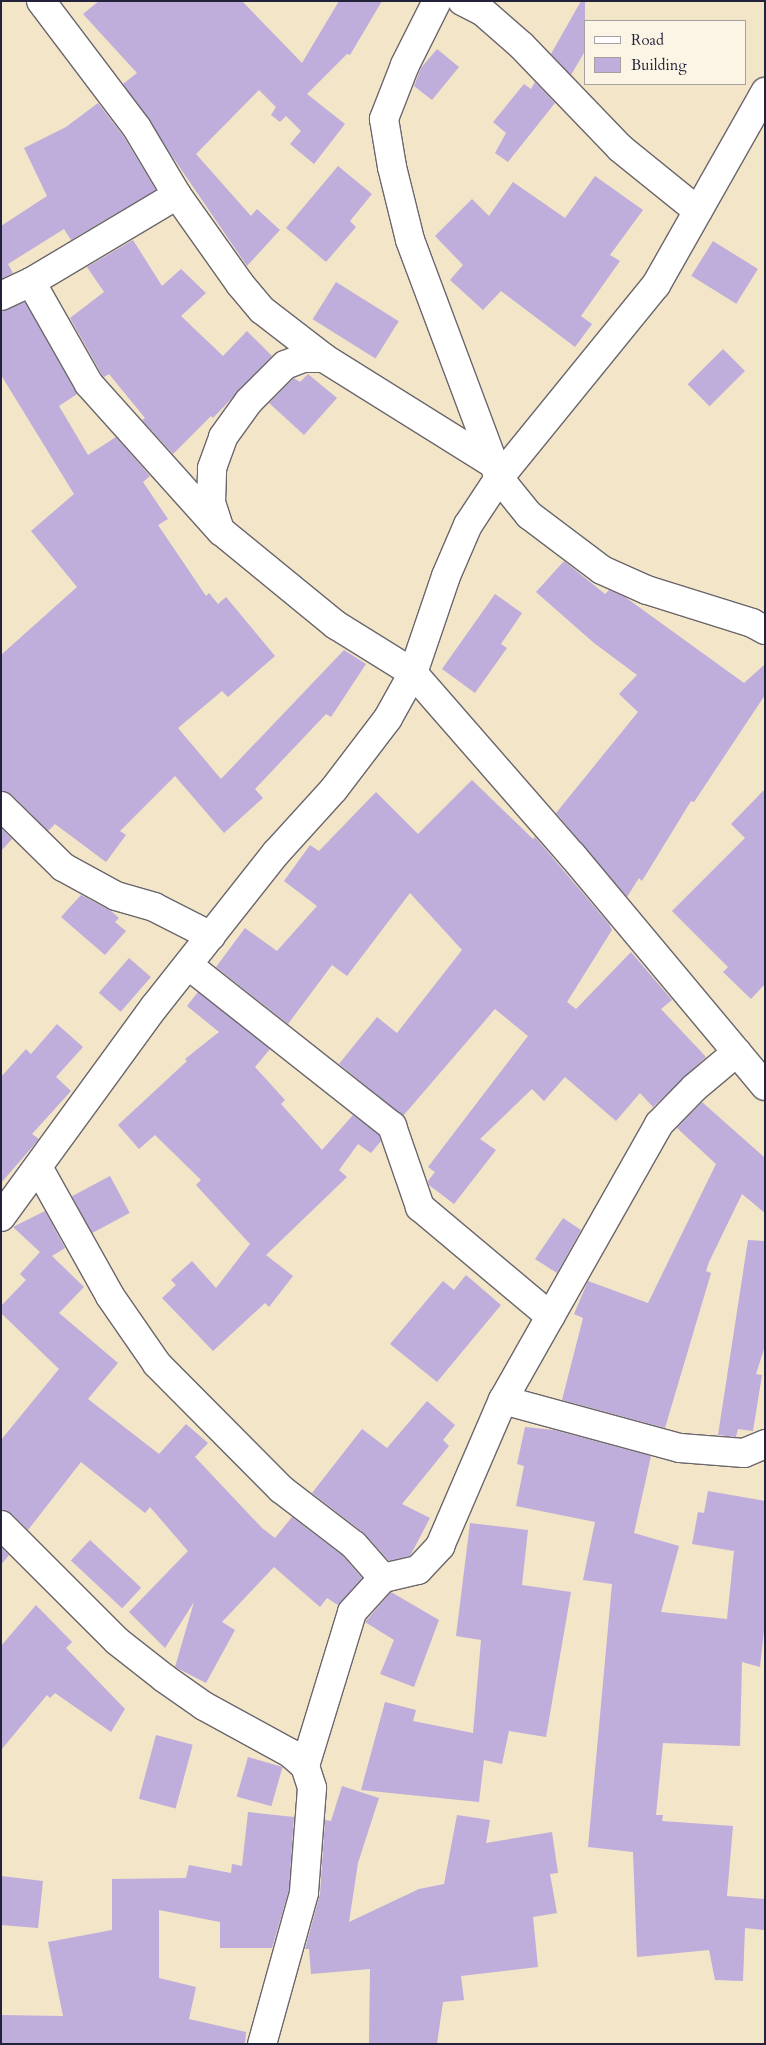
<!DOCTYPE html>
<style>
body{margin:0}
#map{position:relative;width:766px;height:2045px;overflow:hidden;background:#f2e5c8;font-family:Cardo,serif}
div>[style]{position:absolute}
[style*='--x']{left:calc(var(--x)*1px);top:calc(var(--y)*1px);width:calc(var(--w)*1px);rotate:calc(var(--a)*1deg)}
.building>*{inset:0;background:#bfaddb;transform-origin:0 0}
.roads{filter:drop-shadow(1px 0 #6b666c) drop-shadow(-1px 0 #6b666c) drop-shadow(0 1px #6b666c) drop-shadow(0 -1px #6b666c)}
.street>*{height:28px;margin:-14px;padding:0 14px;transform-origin:14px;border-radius:14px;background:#fff}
span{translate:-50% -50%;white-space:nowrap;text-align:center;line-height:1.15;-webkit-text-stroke:4px #fcf5e5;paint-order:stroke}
.frame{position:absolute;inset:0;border:2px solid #22223b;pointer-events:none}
.legend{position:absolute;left:584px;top:20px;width:162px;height:65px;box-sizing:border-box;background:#fcf5e5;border:1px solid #a5a1a1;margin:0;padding:6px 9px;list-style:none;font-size:15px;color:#22223b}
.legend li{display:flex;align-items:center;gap:10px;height:25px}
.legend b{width:25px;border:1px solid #a5a1a1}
</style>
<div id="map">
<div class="building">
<i style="clip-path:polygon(99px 1px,242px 1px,302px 63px,339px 1px,382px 1px,350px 55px,347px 54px,307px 94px,345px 124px,314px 164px,290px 144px,301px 131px,286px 116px,280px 122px,271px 115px,276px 107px,259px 90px,196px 154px,251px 216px,257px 209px,280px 230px,247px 266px,123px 84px,137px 73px,83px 14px)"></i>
<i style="clip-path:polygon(581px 1px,585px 1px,585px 51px,571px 75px,551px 54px)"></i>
<i style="clip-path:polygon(437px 49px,459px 67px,432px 100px,414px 86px,421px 68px)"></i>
<i style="clip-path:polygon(535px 82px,555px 103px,508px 162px,495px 153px,506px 133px,493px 122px,524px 84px,531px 89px)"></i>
<i style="clip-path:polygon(98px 103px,124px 137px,156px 190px,71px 240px,64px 229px,8px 264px,13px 273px,1px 279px,1px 226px,47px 196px,24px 148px,66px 127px)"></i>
<i style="clip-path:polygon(338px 166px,372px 194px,350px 221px,356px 227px,326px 262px,286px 228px)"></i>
<i style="clip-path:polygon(595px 176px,643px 210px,610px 255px,620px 261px,581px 316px,592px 324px,575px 347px,501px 291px,483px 310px,450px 280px,463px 265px,435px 236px,472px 199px,489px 216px,513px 182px,565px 218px)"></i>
<i style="clip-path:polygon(133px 240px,162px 286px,181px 269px,206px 293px,181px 316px,223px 356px,247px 331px,272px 356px,213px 418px,211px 416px,173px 454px,142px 420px,145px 418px,109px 374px,104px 377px,102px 375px,70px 318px,104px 292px,87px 267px)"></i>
<i style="left:713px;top:241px;width:53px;height:41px;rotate:32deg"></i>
<i style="left:336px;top:282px;width:74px;height:44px;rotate:32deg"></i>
<i style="clip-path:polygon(25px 302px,77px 394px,59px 406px,88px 455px,116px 437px,150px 476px,143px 482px,168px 519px,158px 525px,206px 596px,209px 593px,218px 604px,226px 597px,275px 656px,228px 697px,222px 691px,178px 728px,221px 779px,344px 650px,366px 664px,331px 717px,326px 714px,255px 789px,263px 798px,224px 833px,175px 776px,120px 831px,126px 835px,106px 862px,55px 824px,48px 831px,12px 795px,1px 791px,1px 655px,77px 587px,31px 531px,74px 494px,1px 375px,1px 311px)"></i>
<i style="left:723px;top:349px;width:31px;height:50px;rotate:45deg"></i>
<i style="clip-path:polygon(308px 374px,337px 398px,304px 435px,269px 403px,294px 378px,300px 382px)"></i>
<i style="clip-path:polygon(564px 561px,605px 594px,609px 590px,625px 597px,744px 683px,765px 664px,765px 695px,694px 802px,691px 801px,642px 881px,639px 878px,627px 897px,556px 813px,638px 712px,619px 694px,637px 675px,594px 643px,536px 592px)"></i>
<i style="clip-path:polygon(495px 594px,522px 613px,501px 644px,507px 648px,475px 693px,442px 669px)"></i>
<i style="clip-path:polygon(472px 780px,533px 839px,535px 837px,609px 924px,612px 930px,567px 1002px,576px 1009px,631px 952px,672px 1000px,661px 1009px,706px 1057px,653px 1107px,640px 1093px,616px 1121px,565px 1077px,544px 1101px,532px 1089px,480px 1139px,496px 1150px,454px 1204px,429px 1185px,428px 1181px,435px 1172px,428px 1167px,528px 1036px,495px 1009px,403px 1116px,339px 1064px,377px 1017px,397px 1033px,462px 950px,410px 893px,347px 976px,332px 965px,288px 1024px,216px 967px,245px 928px,277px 951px,317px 906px,284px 881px,310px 845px,319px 851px,376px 792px,418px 834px)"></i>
<i style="clip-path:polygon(765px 789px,765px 984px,751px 999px,723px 972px,728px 967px,672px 911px,745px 838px,731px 824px)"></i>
<i style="clip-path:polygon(1px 828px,12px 839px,1px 851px)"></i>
<i style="clip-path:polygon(81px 895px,110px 910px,119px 918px,115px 922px,126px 931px,105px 955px,61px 917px)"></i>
<i style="left:129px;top:958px;width:29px;height:46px;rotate:41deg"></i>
<i style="clip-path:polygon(198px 992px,270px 1049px,255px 1067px,285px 1100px,281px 1104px,322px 1150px,353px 1115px,379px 1135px,381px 1141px,371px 1153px,358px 1144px,339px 1170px,347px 1177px,266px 1255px,293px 1276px,269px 1307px,265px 1303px,213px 1351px,162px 1298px,176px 1285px,171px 1280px,192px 1261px,216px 1288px,250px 1244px,196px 1185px,201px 1180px,155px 1135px,139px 1149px,118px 1125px,187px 1061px,185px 1059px,219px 1032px,187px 1006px)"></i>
<i style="clip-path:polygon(57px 1024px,83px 1047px,56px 1077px,71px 1091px,32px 1134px,39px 1139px,1px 1183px,1px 1077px,26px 1049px,31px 1054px)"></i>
<i style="clip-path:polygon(702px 1102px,765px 1158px,765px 1213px,742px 1194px,709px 1262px,706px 1271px,711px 1273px,665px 1428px,562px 1400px,583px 1318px,574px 1314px,588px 1281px,648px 1303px,716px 1164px,677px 1128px)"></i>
<i style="left:110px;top:1176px;width:42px;height:43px;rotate:62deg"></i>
<i style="clip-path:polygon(45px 1211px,65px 1248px,52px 1256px,84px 1287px,59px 1313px,118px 1363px,88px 1399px,159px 1454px,186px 1424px,208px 1443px,195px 1457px,262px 1528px,275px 1538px,292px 1517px,343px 1556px,362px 1578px,338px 1605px,327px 1598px,320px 1607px,274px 1567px,222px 1622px,235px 1630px,206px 1683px,175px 1667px,194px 1602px,165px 1648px,129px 1612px,188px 1551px,150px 1507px,145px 1513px,81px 1462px,28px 1530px,12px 1514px,1px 1510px,1px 1440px,59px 1369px,1px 1313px,1px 1306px,26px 1280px,20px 1274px,40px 1252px,13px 1227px)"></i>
<i style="clip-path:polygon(563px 1218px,581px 1230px,557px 1273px,535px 1259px)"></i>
<i style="clip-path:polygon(748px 1240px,765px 1241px,765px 1346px,756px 1374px,762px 1375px,753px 1431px,738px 1429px,736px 1437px,718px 1435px)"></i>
<i style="clip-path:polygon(466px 1275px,501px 1305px,437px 1382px,390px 1344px,443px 1281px,454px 1290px)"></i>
<i style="clip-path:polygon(427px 1401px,455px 1425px,443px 1440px,449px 1446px,402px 1504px,430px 1518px,410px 1556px,389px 1561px,364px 1533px,312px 1493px,362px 1429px,387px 1448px)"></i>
<i style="clip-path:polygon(525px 1427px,554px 1430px,651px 1456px,634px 1533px,679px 1546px,661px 1612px,727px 1619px,734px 1551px,692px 1544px,698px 1512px,704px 1513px,708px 1491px,765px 1501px,765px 1621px,760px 1667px,742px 1662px,740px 1746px,663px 1743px,656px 1815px,663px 1815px,662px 1821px,733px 1826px,727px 1896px,765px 1899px,765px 1930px,745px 1928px,743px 1981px,715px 1980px,709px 1950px,637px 1957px,633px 1852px,588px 1847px,612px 1584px,583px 1580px,595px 1522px,516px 1506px,524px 1466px,517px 1464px)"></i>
<i style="clip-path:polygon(470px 1523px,528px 1530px,522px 1585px,571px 1592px,546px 1737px,509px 1731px,502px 1764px,484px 1760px,479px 1802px,361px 1790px,385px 1702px,416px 1710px,413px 1721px,473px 1733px,481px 1640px,456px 1636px)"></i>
<i style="left:90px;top:1540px;width:70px;height:28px;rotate:43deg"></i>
<i style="clip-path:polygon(1px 1547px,9px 1555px,1px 1565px)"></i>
<i style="clip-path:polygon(391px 1592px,439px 1620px,414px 1687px,380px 1674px,394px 1640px,365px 1622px)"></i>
<i style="clip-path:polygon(36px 1605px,72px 1642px,66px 1648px,125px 1709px,111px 1732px,55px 1693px,50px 1698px,47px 1695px,1px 1750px,1px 1646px)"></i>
<i style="left:156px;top:1735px;width:38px;height:66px;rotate:15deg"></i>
<i style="left:248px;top:1757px;width:36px;height:41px;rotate:16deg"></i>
<i style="clip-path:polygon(342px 1786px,379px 1798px,358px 1863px,349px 1922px,419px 1889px,444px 1884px,457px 1815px,490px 1820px,486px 1843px,552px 1832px,558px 1873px,550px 1874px,557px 1913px,533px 1917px,538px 1967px,461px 1976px,464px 2000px,443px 2002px,437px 2044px,369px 2044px,370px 1969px,311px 1974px,309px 1949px,305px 1949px,320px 1894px,325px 1820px,331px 1821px)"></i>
<i style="clip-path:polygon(248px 1812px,294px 1817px,289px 1890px,272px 1948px,220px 1948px,220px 1922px,159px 1910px,159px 1978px,196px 1987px,189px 2019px,246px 2032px,245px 2044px,1px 2044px,1px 2015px,63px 2016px,48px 1942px,112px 1930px,112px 1879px,186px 1878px,189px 1865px,231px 1873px,232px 1864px,242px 1866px)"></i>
<i style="clip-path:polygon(1px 1876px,43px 1881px,38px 1928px,1px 1925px)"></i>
</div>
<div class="roads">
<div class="street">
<i style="--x:41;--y:1;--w:159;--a:52.9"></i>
<i style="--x:137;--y:128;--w:78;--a:59.2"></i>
<i style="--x:177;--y:195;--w:109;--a:54.7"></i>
<i style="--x:240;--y:284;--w:34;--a:50"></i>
<i style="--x:262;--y:310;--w:78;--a:37.7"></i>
<i style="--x:324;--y:358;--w:198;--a:32"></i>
<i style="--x:437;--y:1;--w:72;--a:116.6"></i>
<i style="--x:405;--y:65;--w:58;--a:111.3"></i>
<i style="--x:384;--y:119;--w:49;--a:80.5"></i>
<i style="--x:392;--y:167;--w:75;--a:76.1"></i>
<i style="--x:410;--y:240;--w:254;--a:69.5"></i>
<i style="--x:499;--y:478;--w:48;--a:51"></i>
<i style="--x:529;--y:515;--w:91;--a:37"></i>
<i style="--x:602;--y:570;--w:49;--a:24"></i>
<i style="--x:647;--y:590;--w:110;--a:17.4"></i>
<i style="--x:752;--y:623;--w:15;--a:28"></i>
<i style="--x:462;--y:1;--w:22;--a:27"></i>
<i style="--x:482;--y:11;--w:52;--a:41.1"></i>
<i style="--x:521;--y:45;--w:143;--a:46.1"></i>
<i style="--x:620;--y:148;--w:100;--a:38.9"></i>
<i style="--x:31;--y:282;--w:117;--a:60.4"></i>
<i style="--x:89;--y:384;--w:198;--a:48.1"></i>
<i style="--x:221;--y:531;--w:149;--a:39.3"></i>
<i style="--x:336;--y:625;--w:91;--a:31.9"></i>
<i style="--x:413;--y:673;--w:242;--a:48.9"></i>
<i style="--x:572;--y:855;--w:301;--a:50.1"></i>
<i style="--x:1;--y:296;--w:33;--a:-25"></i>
<i style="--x:31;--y:282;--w:170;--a:-30.8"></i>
<i style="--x:219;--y:527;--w:26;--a:-108"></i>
<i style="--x:211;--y:502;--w:34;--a:-88"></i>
<i style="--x:212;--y:468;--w:33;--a:-70"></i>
<i style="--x:223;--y:437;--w:44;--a:-54.2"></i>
<i style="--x:249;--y:401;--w:51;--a:-45"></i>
<i style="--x:285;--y:365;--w:19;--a:-21"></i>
<i style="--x:303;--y:358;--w:21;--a:0"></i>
<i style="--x:1;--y:806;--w:87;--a:44.5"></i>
<i style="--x:63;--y:867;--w:60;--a:28.7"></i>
<i style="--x:116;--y:896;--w:40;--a:16"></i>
<i style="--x:154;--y:907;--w:64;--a:27"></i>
<i style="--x:188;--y:965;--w:260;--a:38.3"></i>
<i style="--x:392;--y:1126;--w:86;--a:70.9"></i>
<i style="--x:420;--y:1207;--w:170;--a:40"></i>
<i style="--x:38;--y:1167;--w:148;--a:60.8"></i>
<i style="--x:110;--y:1296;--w:83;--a:55.3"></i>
<i style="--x:157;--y:1364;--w:176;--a:45.2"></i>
<i style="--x:281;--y:1489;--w:92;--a:37.5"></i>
<i style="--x:354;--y:1545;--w:44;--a:48.7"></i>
<i style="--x:1;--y:1217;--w:261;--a:-53.9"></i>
<i style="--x:155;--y:1006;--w:195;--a:-51.7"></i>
<i style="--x:276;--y:853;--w:86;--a:-47.8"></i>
<i style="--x:334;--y:789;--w:89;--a:-52.7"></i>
<i style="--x:388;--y:718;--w:51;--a:-60.9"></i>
<i style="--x:413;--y:673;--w:102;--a:-71.2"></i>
<i style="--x:446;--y:576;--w:56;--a:-66.7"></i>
<i style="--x:468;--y:525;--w:56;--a:-56.6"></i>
<i style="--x:499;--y:478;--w:249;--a:-50.9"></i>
<i style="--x:656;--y:285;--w:222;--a:-60.5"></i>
<i style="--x:503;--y:1400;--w:183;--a:15.2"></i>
<i style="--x:680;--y:1448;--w:64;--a:4.5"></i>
<i style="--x:744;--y:1453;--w:23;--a:-23"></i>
<i style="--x:1;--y:1525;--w:164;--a:45"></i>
<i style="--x:117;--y:1641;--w:60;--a:38.2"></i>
<i style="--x:164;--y:1678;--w:49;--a:35"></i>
<i style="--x:204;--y:1706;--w:98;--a:28.7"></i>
<i style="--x:290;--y:1753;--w:20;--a:41"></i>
<i style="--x:305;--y:1766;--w:23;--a:72"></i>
<i style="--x:312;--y:1788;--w:105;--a:94.4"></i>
<i style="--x:304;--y:1893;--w:157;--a:105.5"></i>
<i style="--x:305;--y:1766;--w:161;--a:-73"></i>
<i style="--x:352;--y:1612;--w:46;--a:-47.6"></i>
<i style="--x:383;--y:1578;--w:36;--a:-13"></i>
<i style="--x:418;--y:1570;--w:33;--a:-47"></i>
<i style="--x:440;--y:1546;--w:159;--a:-66.7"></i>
<i style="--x:503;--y:1400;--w:317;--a:-60.5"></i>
<i style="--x:659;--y:1124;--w:50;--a:-45.8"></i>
<i style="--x:694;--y:1088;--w:56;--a:-39.9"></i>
</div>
</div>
<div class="frame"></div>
<ul class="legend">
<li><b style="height:6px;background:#fff"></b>Road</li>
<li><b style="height:14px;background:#bfaddb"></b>Building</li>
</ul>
</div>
